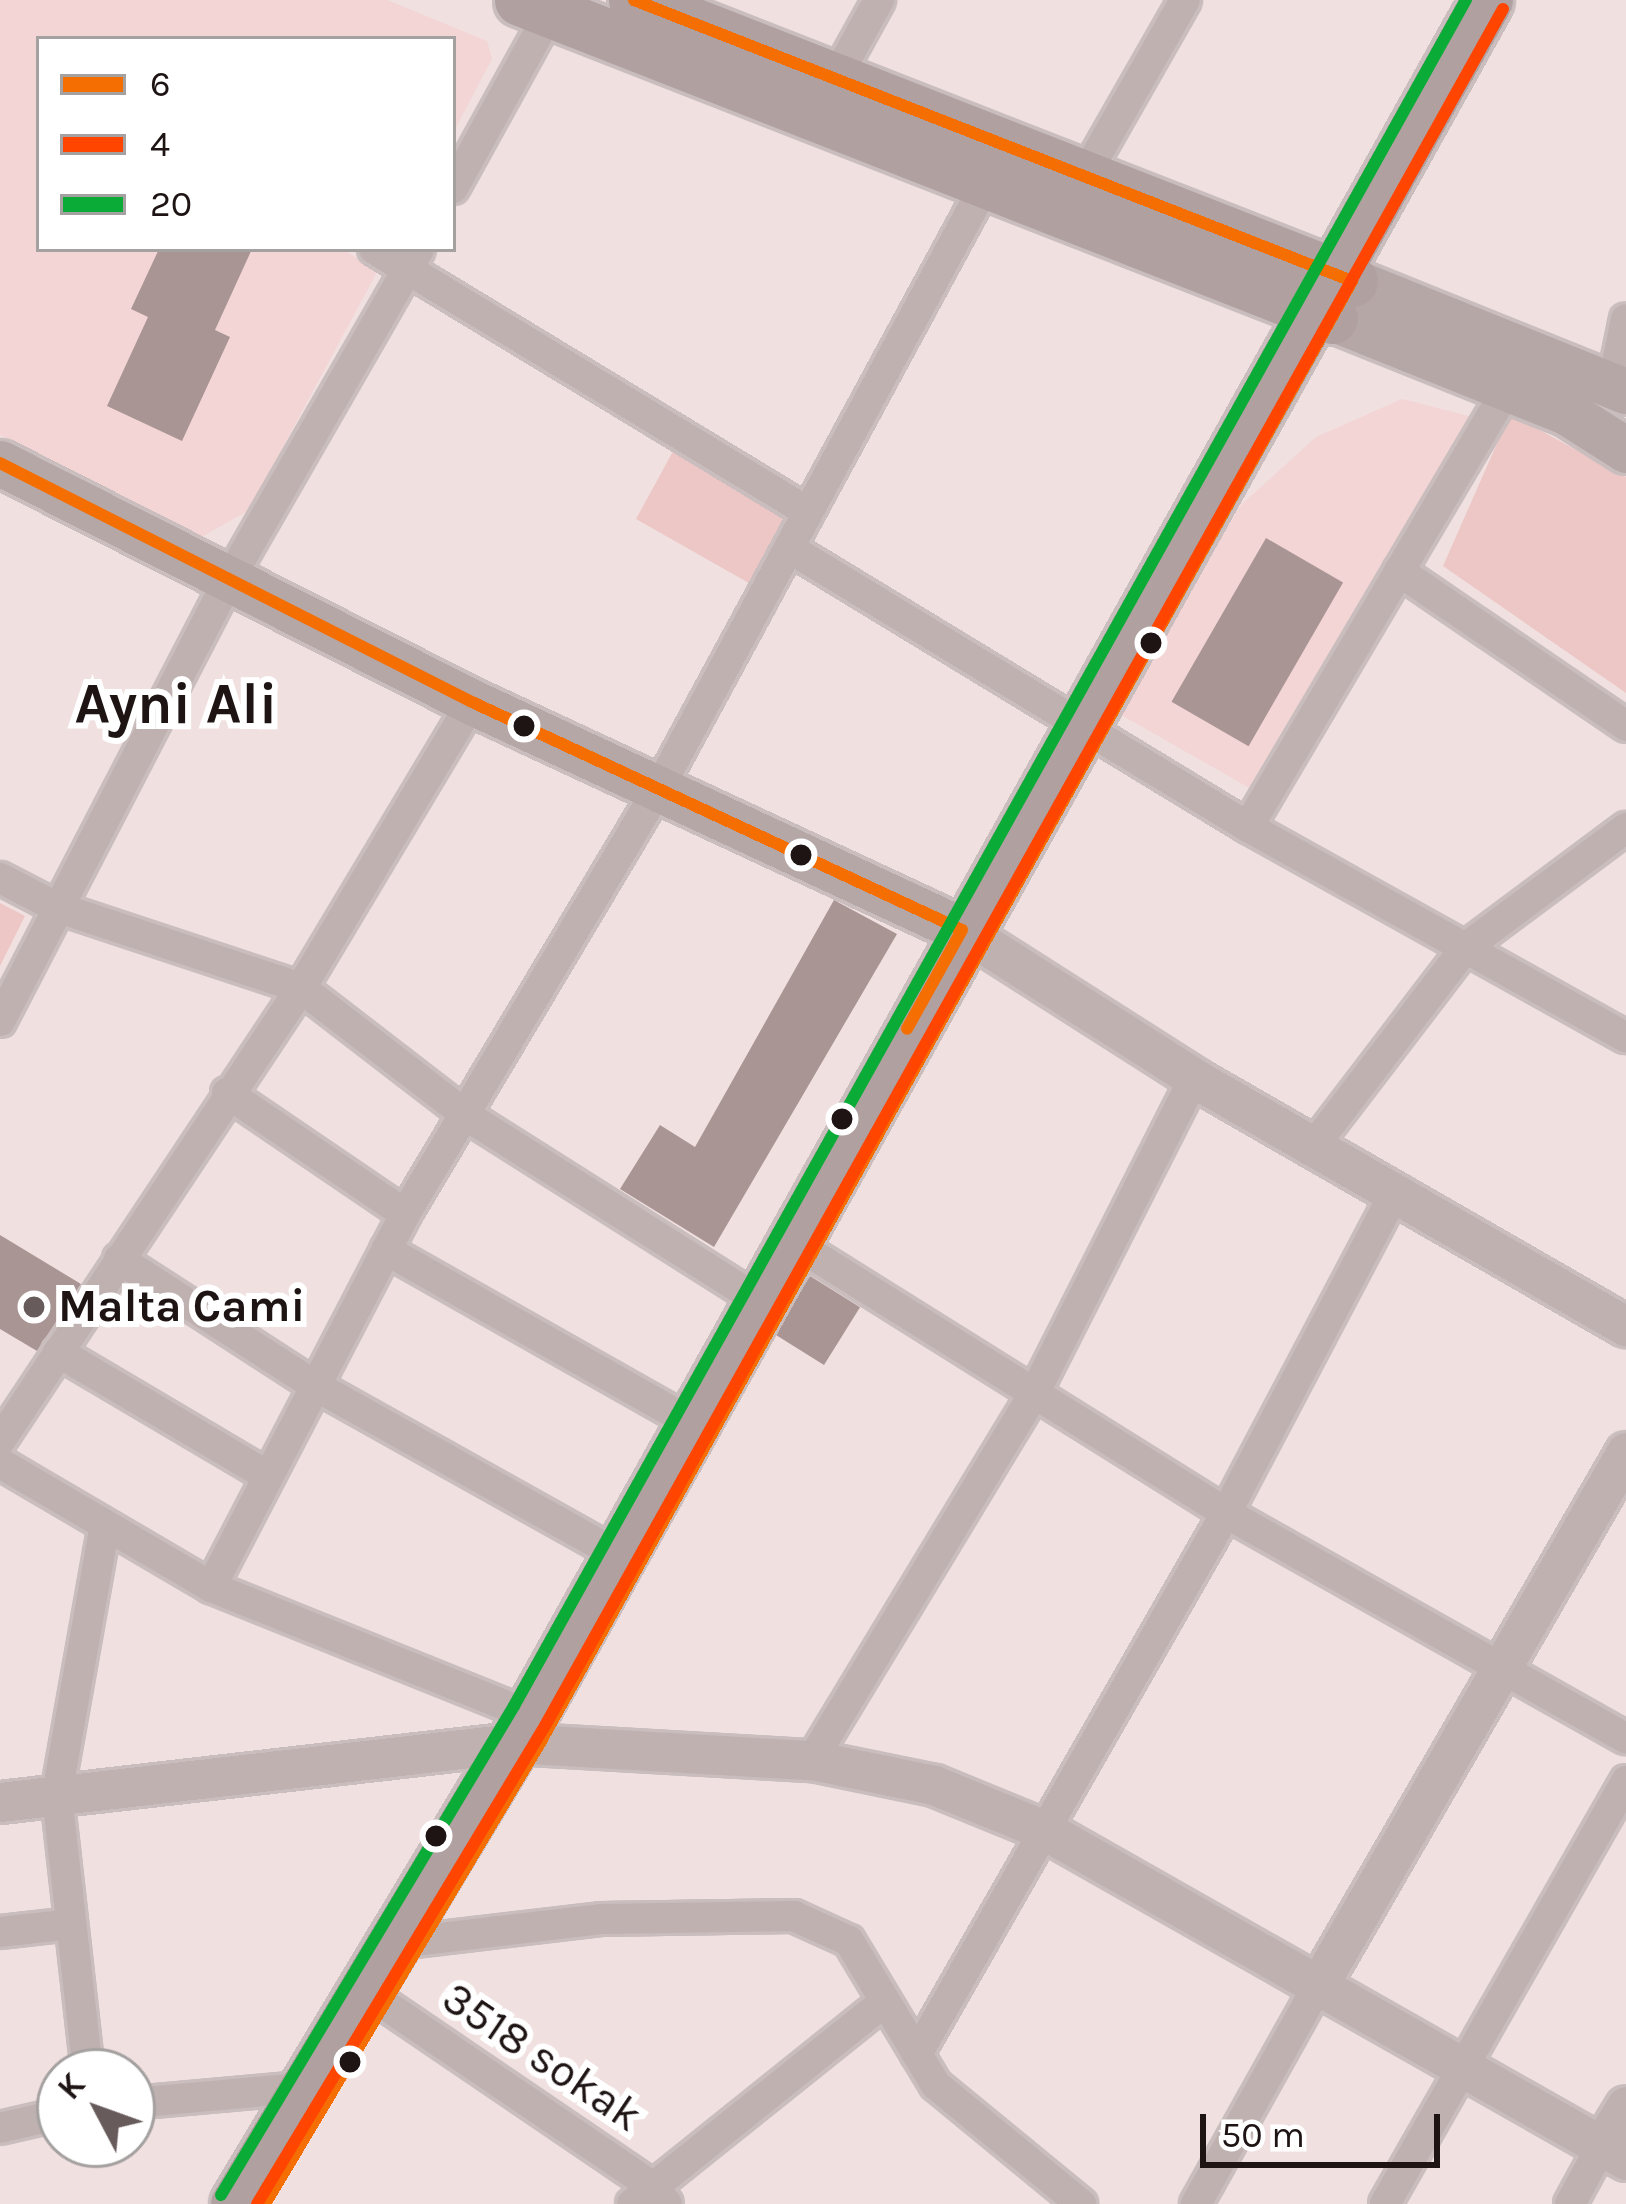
<!DOCTYPE html>
<style>
body{margin:0}
#map{position:relative;width:1626px;height:2204px;overflow:hidden;background:#f1e0e0;font-family:Karla,sans-serif}
div>[style]{position:absolute}
[style*='--x']{left:calc(var(--x)*1px);top:calc(var(--y)*1px);width:calc(var(--w)*1px);rotate:calc(var(--a)*1deg)}
.built>*{inset:0;background:#f2d5d4}
.green>*{inset:0;background:#ecc7c6}
.building>*{inset:0;background:#aa9595;transform-origin:0 0}
.roads{filter:drop-shadow(3px 0 #c9bdbd) drop-shadow(-3px 0 #c9bdbd) drop-shadow(0 3px #c9bdbd) drop-shadow(0 -3px #c9bdbd)}
.minor>*{height:30px;margin:-15px;padding:0 15px;transform-origin:15px;border-radius:15px;background:#bfb1b0}
.tertiary>*{height:39px;margin:-19.5px;padding:0 19.5px;transform-origin:19.5px;border-radius:19.5px;background:#bfb1b0}
.secondary>*{height:45px;margin:-22.5px;padding:0 22.5px;transform-origin:22.5px;border-radius:22.5px;background:#b6a7a7}
.primary>*{height:51px;margin:-25.5px;padding:0 25.5px;transform-origin:25.5px;border-radius:25.5px;background:#b0a0a0}
.bus-1>*{height:12px;margin:-6px;padding:0 6px;transform-origin:6px;border-radius:6px;background:#f46e01}
.bus-2>*{height:12px;margin:-6px;padding:0 6px;transform-origin:6px;border-radius:6px;background:#ff4500}
.bus-3>*{height:12px;margin:-6px;padding:0 6px;transform-origin:6px;border-radius:6px;background:#0aac37}
.dots>*{width:33px;height:33px;translate:-50% -50%;box-sizing:border-box;border:6px solid #fff;border-radius:50%}
span{translate:-50% -50%;white-space:nowrap;text-align:center;line-height:1.15;-webkit-text-stroke:12px #fff;paint-order:stroke}
.poi-label{font-size:45px;color:#1e1414;font-weight:700}
.left{translate:0 -50%;text-align:left}
.street-label{font-size:45px;color:#1e1414}
.district-label{font-size:57px;color:#1e1414;font-weight:700}
.legend{position:absolute;left:36px;top:36px;width:420px;height:216px;box-sizing:border-box;background:#fff;border:3px solid #a5a1a1;margin:0;padding:15px 21px;list-style:none;font-size:36px;color:#1e1414}
.legend li{display:flex;align-items:center;gap:24px;height:60px}
.legend b{width:60px;border:3px solid #a5a1a1}
.north{position:absolute;left:36px;top:2048px;width:120px;height:120px;box-sizing:border-box;background:#fff;border:3px solid #a5a1a1;border-radius:50%;rotate:311deg;font-size:33px;font-weight:700;line-height:48px;text-align:center;color:#1e1414}
.north::after{content:'';display:block;margin:auto;width:42px;height:54px;background:#685b5b;clip-path:polygon(50% 0,100% 100%,50% 72%,0 100%)}
.scale{position:absolute;left:1200px;top:2114px;width:240px;height:54px;box-sizing:border-box;border:6px solid #1e1414;border-top:0;padding-left:15px;font-size:36px;line-height:42px;white-space:nowrap;color:#1e1414;-webkit-text-stroke:9px #fff;paint-order:stroke}
</style>
<div id="map">
<div class="built">
<i style="clip-path:polygon(0 0,387px 0,487px 41px,492px 59px,453px 133px,453px 39px,39px 39px,39px 249px,343px 249px,377px 272px,249px 510px,200px 538px,0 435px)"></i>
<i style="clip-path:polygon(1402px 399px,1485px 420px,1260px 794px,1116px 712px,1241px 505px,1316px 437px)"></i>
</div>
<div class="green">
<i style="clip-path:polygon(1510px 414px,1626px 477px,1626px 693px,1443px 566px)"></i>
<i style="clip-path:polygon(677px 444px,785px 511px,783px 538px,754px 586px,636px 519px)"></i>
<i style="clip-path:polygon(0 903px,25px 916px,0 966px)"></i>
</div>
<div class="building">
<i style="clip-path:polygon(159px 249px,252px 249px,215px 330px,230px 337px,182px 441px,107px 406px,148px 317px,131px 309px)"></i>
<i style="left:1266px;top:538px;width:89px;height:189px;rotate:30deg"></i>
<i style="clip-path:polygon(834px 900px,897px 934px,714px 1247px,620px 1189px,660px 1125px,695px 1147px)"></i>
<i style="clip-path:polygon(0 1235px,81px 1284px,37px 1351px,0 1329px)"></i>
<i style="left:810px;top:1276px;width:59px;height:68px;rotate:32deg"></i>
</div>
<div class="roads">
<div class="minor">
<i style="--x:838;--y:74;--w:85;--a:-61"></i>
<i style="--x:1084;--y:177;--w:204;--a:-60.3"></i>
<i style="--x:453;--y:188;--w:205;--a:-61.1"></i>
<i style="--x:374;--y:249;--w:507;--a:31.22"></i>
<i style="--x:1612;--y:387;--w:69;--a:-78.4"></i>
<i style="--x:789;--y:548;--w:537;--a:31.29"></i>
<i style="--x:1248;--y:827;--w:432;--a:29.1"></i>
<i style="--x:1399;--y:571;--w:275;--a:34.3"></i>
<i style="--x:1248;--y:827;--w:507;--a:-59.39"></i>
<i style="--x:0;--y:878;--w:63;--a:27.4"></i>
<i style="--x:56;--y:907;--w:258;--a:18.3"></i>
<i style="--x:301;--y:988;--w:210;--a:37.6"></i>
<i style="--x:467;--y:1116;--w:344;--a:32.3"></i>
<i style="--x:0;--y:1021;--w:499;--a:-62.6"></i>
<i style="--x:230;--y:578;--w:379;--a:-60.1"></i>
<i style="--x:227;--y:1093;--w:215;--a:34.2"></i>
<i style="--x:1313;--y:1147;--w:250;--a:-52.6"></i>
<i style="--x:1465;--y:948;--w:201;--a:-36.7"></i>
<i style="--x:791;--y:1241;--w:513;--a:32.02"></i>
<i style="--x:1226;--y:1513;--w:459;--a:29.4"></i>
<i style="--x:386;--y:1250;--w:349;--a:29.5"></i>
<i style="--x:119;--y:1259;--w:232;--a:32.9"></i>
<i style="--x:314;--y:1385;--w:348;--a:29.2"></i>
<i style="--x:58;--y:1352;--w:244;--a:30.6"></i>
<i style="--x:0;--y:1441;--w:544;--a:-56.4"></i>
<i style="--x:301;--y:988;--w:333;--a:-59.1"></i>
<i style="--x:0;--y:1463;--w:245;--a:30.4"></i>
<i style="--x:211;--y:1587;--w:344;--a:21.9"></i>
<i style="--x:211;--y:1587;--w:420;--a:-62.5"></i>
<i style="--x:405;--y:1214;--w:496;--a:-59.2"></i>
<i style="--x:659;--y:788;--w:694;--a:-61.59"></i>
<i style="--x:812;--y:1760;--w:430;--a:-58.8"></i>
<i style="--x:1035;--y:1392;--w:352;--a:-63.1"></i>
<i style="--x:0;--y:1932;--w:71;--a:-6.4"></i>
<i style="--x:389;--y:1944;--w:213;--a:-6.7"></i>
<i style="--x:601;--y:1919;--w:193;--a:-0.9"></i>
<i style="--x:794;--y:1916;--w:60;--a:24.4"></i>
<i style="--x:849;--y:1941;--w:168;--a:58.9"></i>
<i style="--x:936;--y:2085;--w:188;--a:39.4"></i>
<i style="--x:362;--y:1989;--w:351;--a:34.2"></i>
<i style="--x:652;--y:2186;--w:23;--a:50"></i>
<i style="--x:917;--y:2054;--w:623;--a:-60.27"></i>
<i style="--x:1226;--y:1513;--w:360;--a:-62.2"></i>
<i style="--x:88;--y:2072;--w:280;--a:-96.4"></i>
<i style="--x:57;--y:1794;--w:273;--a:-79.9"></i>
<i style="--x:132;--y:2103;--w:180;--a:-5.1"></i>
<i style="--x:0;--y:2128;--w:62;--a:-13.1"></i>
<i style="--x:632;--y:2204;--w:324;--a:-38.7"></i>
<i style="--x:1196;--y:2204;--w:252;--a:-60.8"></i>
<i style="--x:1385;--y:2204;--w:487;--a:-60.3"></i>
<i style="--x:1570;--y:2204;--w:71;--a:-61.3"></i>
</div>
<div class="tertiary">
<i style="--x:962;--y:930;--w:275;--a:32.5"></i>
<i style="--x:1194;--y:1078;--w:498;--a:29.9"></i>
<i style="--x:0;--y:1802;--w:516;--a:-6.56"></i>
<i style="--x:513;--y:1743;--w:299;--a:3.3"></i>
<i style="--x:812;--y:1760;--w:125;--a:11.6"></i>
<i style="--x:934;--y:1785;--w:121;--a:22.3"></i>
<i style="--x:1046;--y:1831;--w:667;--a:29.56"></i>
<i style="--x:1319;--y:1984;--w:614;--a:-60.01"></i>
<i style="--x:1604;--y:2142;--w:42;--a:-58.6"></i>
</div>
<div class="secondary">
<i style="--x:1352;--y:281;--w:295;--a:21.9"></i>
<i style="--x:1332;--y:318;--w:254;--a:21.9"></i>
<i style="--x:1568;--y:413;--w:69;--a:32.5"></i>
<i style="--x:0;--y:463;--w:529;--a:26.86"></i>
<i style="--x:472;--y:702;--w:540;--a:24.95"></i>
</div>
<div class="primary">
<i style="--x:520;--y:0;--w:872;--a:21.39"></i>
<i style="--x:634;--y:0;--w:771;--a:21.37"></i>
<i style="--x:236;--y:2204;--w:571;--a:-58.98"></i>
<i style="--x:530;--y:1715;--w:1964;--a:-60.84"></i>
</div>
</div>
<div class="bus-1">
<i style="--x:0;--y:463;--w:529;--a:26.86"></i>
<i style="--x:472;--y:702;--w:540;--a:24.95"></i>
<i style="--x:962;--y:930;--w:113;--a:119.1"></i>
<i style="--x:265;--y:2204;--w:537;--a:-59.18"></i>
<i style="--x:540;--y:1743;--w:1672;--a:-60.95"></i>
<i style="--x:1352;--y:281;--w:771;--a:-158.63"></i>
</div>
<div class="bus-2">
<i style="--x:257;--y:2204;--w:560;--a:-58.95"></i>
<i style="--x:546;--y:1724;--w:1964;--a:-60.84"></i>
</div>
<div class="bus-3">
<i style="--x:221;--y:2195;--w:570;--a:-59.07"></i>
<i style="--x:514;--y:1706;--w:1954;--a:-60.84"></i>
</div>
<div class="dots">
<i style="left:1151px;top:643px;background:#1e1414"></i>
<i style="left:524px;top:726px;background:#1e1414"></i>
<i style="left:801px;top:855px;background:#1e1414"></i>
<i style="left:842px;top:1119px;background:#1e1414"></i>
<i style="left:34px;top:1307px;background:#685b5b"></i>
<i style="left:436px;top:1836px;background:#1e1414"></i>
<i style="left:350px;top:2062px;background:#1e1414"></i>
</div>
<div class="poi-label">
<span class="left" style="left:58px;top:1307px">Malta Cami</span>
</div>
<div class="street-label">
<span style="left:542px;top:2057px;rotate:34deg">3518 sokak</span>
</div>
<div class="district-label">
<span style="left:176px;top:705px">Ayni Ali</span>
</div>
<ul class="legend">
<li><b style="height:15px;background:#f46e01"></b>6</li>
<li><b style="height:15px;background:#ff4500"></b>4</li>
<li><b style="height:15px;background:#0aac37"></b>20</li>
</ul>
<div class="north">K</div>
<div class="scale">50 m</div>
</div>
